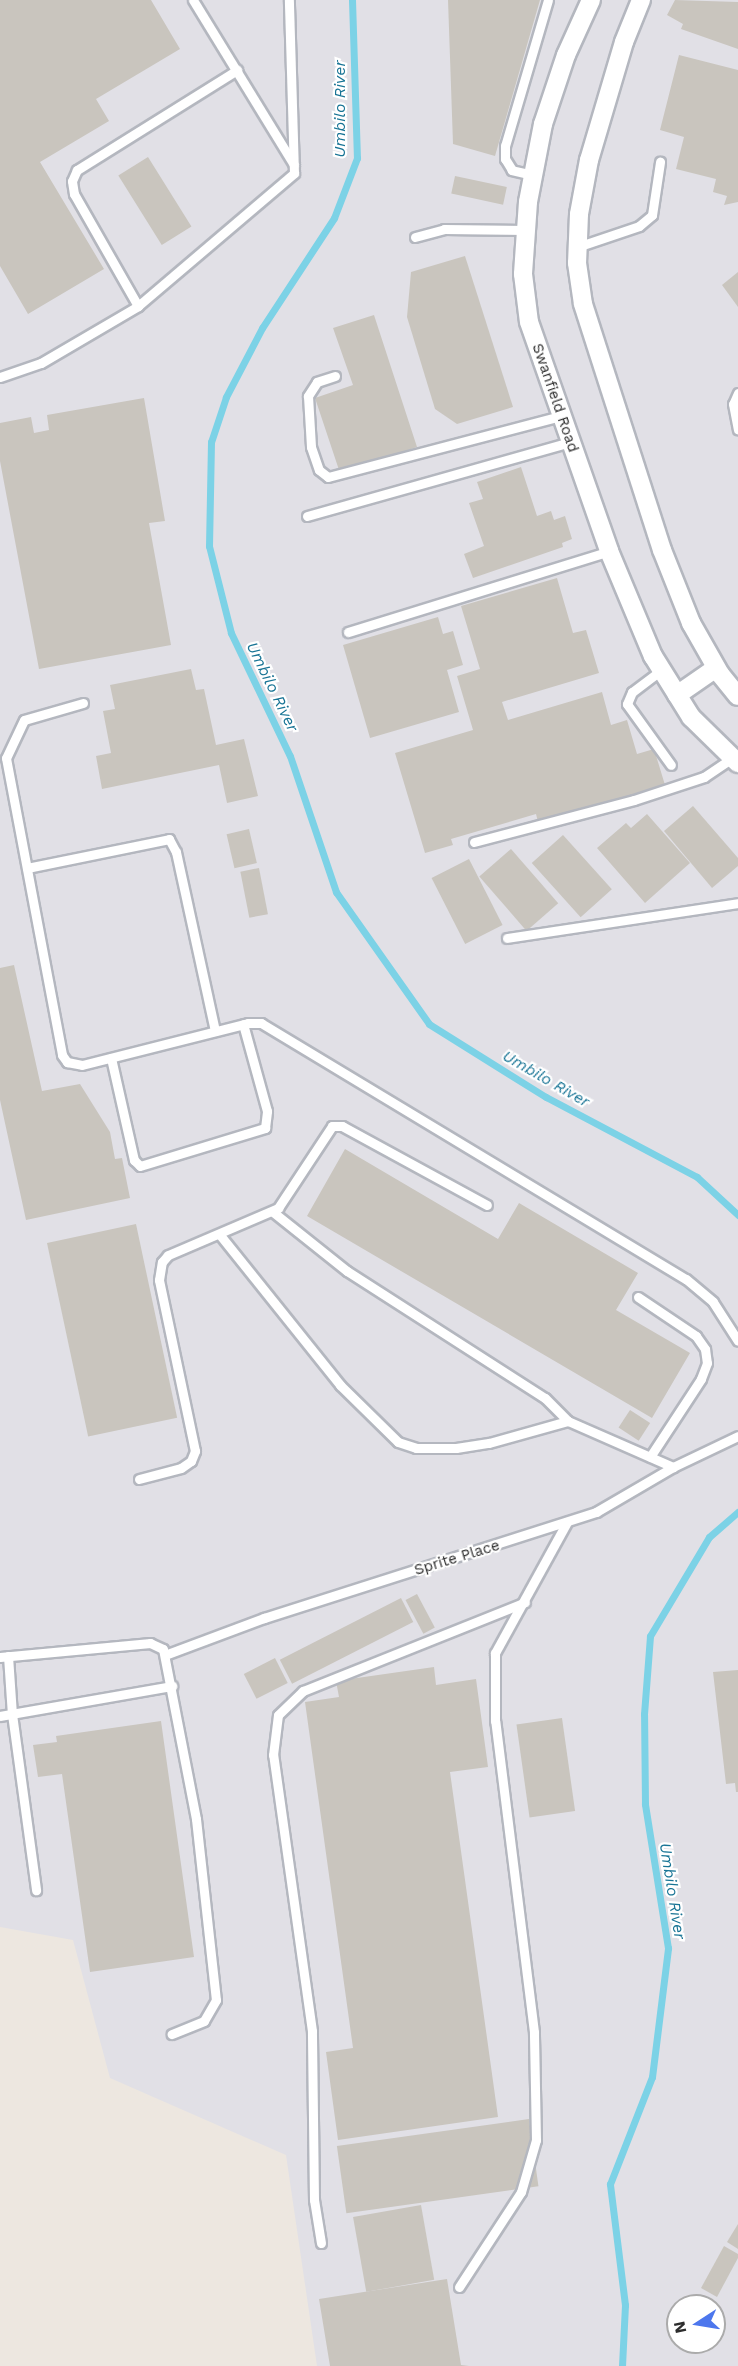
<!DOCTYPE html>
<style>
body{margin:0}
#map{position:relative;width:738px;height:2366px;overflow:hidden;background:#ede7e0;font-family:"Work Sans",sans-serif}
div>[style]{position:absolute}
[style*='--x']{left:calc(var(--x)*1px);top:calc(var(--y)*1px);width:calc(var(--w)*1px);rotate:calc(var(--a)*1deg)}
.industrial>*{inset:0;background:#e1e0e6}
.stream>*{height:7px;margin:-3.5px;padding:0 3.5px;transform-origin:3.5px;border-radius:3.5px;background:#7cd2e6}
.building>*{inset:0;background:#c9c5be;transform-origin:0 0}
.roads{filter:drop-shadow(2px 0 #b4b7bf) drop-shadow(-2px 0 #b4b7bf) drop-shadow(0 2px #b4b7bf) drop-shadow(0 -2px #b4b7bf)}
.lane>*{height:9px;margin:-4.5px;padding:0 4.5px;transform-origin:4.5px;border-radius:4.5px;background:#fff}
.street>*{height:18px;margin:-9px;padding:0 9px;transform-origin:9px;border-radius:9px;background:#fff}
span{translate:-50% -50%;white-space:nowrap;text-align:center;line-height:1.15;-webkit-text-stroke:4.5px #fff;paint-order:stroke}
.street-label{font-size:15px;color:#2d2d2d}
.water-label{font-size:16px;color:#187495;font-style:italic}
.north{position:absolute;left:666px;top:2294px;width:60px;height:60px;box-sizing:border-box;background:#fff;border:2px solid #ababab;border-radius:50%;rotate:258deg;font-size:16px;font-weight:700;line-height:24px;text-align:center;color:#2d2d2d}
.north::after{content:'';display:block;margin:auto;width:21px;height:27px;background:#4d77ed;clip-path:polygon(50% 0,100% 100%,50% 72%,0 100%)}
</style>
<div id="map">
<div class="industrial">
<i style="clip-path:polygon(evenodd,0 0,738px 0,738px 2366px,317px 2366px,286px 2155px,110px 2078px,73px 1940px,0 1927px,0 0,678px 2306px,714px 2306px,714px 2342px,678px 2342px,678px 2306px)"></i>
</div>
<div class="stream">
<i style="--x:352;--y:0;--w:158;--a:88.2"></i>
<i style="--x:357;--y:158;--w:64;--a:111"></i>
<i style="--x:334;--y:218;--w:131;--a:123.2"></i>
<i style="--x:262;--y:328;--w:78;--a:117.6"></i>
<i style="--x:226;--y:397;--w:47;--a:108.4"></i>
<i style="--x:211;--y:442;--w:104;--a:91.1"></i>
<i style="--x:209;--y:546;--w:90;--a:75.8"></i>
<i style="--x:231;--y:633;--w:136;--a:64.4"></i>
<i style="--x:290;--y:756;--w:144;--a:71.3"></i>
<i style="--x:336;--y:892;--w:161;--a:54.8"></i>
<i style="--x:429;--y:1024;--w:138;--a:32"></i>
<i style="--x:546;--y:1097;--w:171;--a:27.9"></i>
<i style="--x:697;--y:1177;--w:56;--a:42.8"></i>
<i style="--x:622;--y:2366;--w:61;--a:-87.2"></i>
<i style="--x:625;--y:2305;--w:122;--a:-97.1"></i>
<i style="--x:610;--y:2184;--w:115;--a:-68.6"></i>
<i style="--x:652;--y:2077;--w:130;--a:-82.9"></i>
<i style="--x:668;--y:1948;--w:146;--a:-99.1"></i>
<i style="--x:645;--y:1804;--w:90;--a:-90.6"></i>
<i style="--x:644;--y:1714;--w:78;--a:-85.6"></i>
<i style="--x:650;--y:1636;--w:115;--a:-59.2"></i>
<i style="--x:709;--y:1537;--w:38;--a:-41"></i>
</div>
<div class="building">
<i style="clip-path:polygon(0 0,151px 0,180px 49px,96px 99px,109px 121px,40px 162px,104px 269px,28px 314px,0 266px)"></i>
<i style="clip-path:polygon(448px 0,540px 0,495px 156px,453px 144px)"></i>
<i style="clip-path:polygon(675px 0,738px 2px,738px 49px,681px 29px,683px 24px,667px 15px)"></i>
<i style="clip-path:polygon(679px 55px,738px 70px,738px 202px,724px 205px,727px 196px,713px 192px,716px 179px,676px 169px,684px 137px,660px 130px)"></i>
<i style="left:148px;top:157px;width:82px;height:35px;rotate:58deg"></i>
<i style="left:455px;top:176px;width:53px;height:18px;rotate:12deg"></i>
<i style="clip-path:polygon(465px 256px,513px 407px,457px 424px,435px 409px,407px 317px,411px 272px)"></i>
<i style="clip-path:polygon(738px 272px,738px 307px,722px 285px)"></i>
<i style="clip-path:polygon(374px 315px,417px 447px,340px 473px,315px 398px,353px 385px,333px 328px)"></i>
<i style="clip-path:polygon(144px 398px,165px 521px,149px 523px,171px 645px,39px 669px,0 461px,0 423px,31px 417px,34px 433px,49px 430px,47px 415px)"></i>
<i style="clip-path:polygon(521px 467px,537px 516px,551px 511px,554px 520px,565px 516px,572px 539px,562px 543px,563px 547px,473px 578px,464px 554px,484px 546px,469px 503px,483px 499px,477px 482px)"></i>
<i style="clip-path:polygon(557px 578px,573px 633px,586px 630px,599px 673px,502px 702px,508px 720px,602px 692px,611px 725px,627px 720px,637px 754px,654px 749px,665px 785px,538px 822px,536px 814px,451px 839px,453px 845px,425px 853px,395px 753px,473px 730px,457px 676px,480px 669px,461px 606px)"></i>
<i style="clip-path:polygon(438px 617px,443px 634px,453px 631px,463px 665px,447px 670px,459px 712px,370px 738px,343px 645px)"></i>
<i style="clip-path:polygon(191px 669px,196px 690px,204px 689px,216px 745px,244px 739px,258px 796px,227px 803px,219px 765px,102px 789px,96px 756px,111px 753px,103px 711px,115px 709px,110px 685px)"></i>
<i style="clip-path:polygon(693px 806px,738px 858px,738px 866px,712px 888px,664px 831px)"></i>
<i style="clip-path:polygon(647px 814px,690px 863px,645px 903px,597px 848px,626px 823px,631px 828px)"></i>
<i style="left:249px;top:829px;width:35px;height:23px;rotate:77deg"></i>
<i style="left:563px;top:835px;width:73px;height:42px;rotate:48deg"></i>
<i style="left:511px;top:849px;width:72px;height:42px;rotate:49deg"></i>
<i style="left:469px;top:859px;width:74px;height:42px;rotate:63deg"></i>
<i style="left:259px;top:868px;width:47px;height:19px;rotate:79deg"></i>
<i style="clip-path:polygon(14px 965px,42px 1091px,80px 1084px,110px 1132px,115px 1159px,122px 1158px,130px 1198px,26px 1220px,0 1100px,0 968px)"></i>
<i style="clip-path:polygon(345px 1149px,498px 1239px,519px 1203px,638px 1273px,616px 1310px,690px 1353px,652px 1418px,307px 1216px)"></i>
<i style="left:136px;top:1224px;width:198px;height:91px;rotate:78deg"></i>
<i style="left:630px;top:1410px;width:24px;height:21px;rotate:33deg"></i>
<i style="left:417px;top:1594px;width:38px;height:13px;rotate:62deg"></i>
<i style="left:401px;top:1598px;width:27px;height:136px;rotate:63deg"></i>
<i style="left:275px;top:1658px;width:28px;height:35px;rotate:63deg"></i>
<i style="clip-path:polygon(434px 1667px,436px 1685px,476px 1679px,488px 1767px,450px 1772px,498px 2117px,338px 2140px,326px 2052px,353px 2048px,305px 1702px,339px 1697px,336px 1681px)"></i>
<i style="clip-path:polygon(738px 1670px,738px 1792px,736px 1792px,735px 1783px,726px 1784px,713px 1672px)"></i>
<i style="left:562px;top:1718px;width:94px;height:46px;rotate:82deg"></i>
<i style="clip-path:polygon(161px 1721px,194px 1957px,90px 1972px,62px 1774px,38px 1777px,33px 1745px,57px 1742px,56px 1736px)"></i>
<i style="left:529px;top:2119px;width:68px;height:194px;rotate:82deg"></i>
<i style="left:421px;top:2205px;width:76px;height:69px;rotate:80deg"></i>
<i style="clip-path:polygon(738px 2224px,738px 2249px,727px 2242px)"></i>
<i style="clip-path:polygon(724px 2246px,738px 2254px,738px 2258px,717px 2297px,701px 2288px)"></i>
<i style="clip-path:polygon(447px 2279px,461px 2365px,469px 2366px,330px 2366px,319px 2299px)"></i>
</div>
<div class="roads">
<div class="lane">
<i style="--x:193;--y:0;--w:193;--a:58.5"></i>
<i style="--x:533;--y:175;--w:22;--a:-167"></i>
<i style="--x:512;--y:170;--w:13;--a:-122"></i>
<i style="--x:505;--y:159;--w:13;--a:-90"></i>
<i style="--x:505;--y:146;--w:152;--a:-73.6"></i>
<i style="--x:415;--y:237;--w:30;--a:-15"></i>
<i style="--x:444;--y:229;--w:82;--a:0.7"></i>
<i style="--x:577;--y:247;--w:65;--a:-18.7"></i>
<i style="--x:639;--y:226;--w:17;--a:-40"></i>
<i style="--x:652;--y:215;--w:54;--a:-81.4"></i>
<i style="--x:138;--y:306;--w:129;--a:-119.7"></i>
<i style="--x:74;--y:194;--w:13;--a:-99"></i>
<i style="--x:72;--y:181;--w:12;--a:-66"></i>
<i style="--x:77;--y:170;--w:189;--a:-32"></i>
<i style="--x:335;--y:376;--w:19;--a:162"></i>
<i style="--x:317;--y:382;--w:17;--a:123"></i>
<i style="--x:308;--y:396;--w:51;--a:86.6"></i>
<i style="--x:311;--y:447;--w:24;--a:71"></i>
<i style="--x:319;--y:470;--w:11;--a:38"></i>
<i style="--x:328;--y:477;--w:240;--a:-14.7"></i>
<i style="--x:0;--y:377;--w:43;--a:-18.9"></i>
<i style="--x:41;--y:363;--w:113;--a:-30.4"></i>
<i style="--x:138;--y:306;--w:205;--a:-40.4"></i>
<i style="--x:294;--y:173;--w:173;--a:-91.7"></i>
<i style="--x:738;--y:393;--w:12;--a:114"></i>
<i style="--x:733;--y:404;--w:26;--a:79"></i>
<i style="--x:307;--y:516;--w:273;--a:-15.7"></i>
<i style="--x:348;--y:632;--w:273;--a:-17.2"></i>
<i style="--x:660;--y:671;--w:35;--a:143"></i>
<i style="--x:632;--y:692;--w:13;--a:113"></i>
<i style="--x:627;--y:704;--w:75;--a:54.2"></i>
<i style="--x:83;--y:703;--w:61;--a:163.9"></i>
<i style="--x:24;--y:720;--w:42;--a:115.3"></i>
<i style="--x:6;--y:758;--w:302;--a:79.3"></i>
<i style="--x:62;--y:1055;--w:9;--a:54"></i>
<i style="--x:67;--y:1062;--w:15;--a:11"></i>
<i style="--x:82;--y:1065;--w:171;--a:-14.2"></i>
<i style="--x:248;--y:1023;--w:13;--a:0"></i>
<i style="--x:261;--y:1023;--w:496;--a:31.1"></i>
<i style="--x:686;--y:1279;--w:35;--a:40"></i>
<i style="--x:713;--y:1302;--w:46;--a:57.3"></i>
<i style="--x:474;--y:842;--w:165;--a:-14.7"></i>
<i style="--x:634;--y:800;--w:74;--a:-18.2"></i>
<i style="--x:704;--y:777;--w:34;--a:-34"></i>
<i style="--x:27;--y:868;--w:145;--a:-11.5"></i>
<i style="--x:169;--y:839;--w:15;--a:62"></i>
<i style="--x:176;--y:852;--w:183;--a:77.7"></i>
<i style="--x:507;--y:938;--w:234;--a:-8.6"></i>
<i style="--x:111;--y:1058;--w:105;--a:77.3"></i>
<i style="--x:134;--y:1160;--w:8;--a:45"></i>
<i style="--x:140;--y:1166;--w:131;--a:-16.9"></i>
<i style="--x:265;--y:1128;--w:17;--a:-83"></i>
<i style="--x:267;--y:1111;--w:90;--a:-105.4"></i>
<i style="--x:273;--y:1212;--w:95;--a:38.6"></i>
<i style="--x:347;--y:1271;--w:235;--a:32.7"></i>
<i style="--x:545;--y:1398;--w:33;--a:45"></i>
<i style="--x:568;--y:1421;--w:115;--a:23.7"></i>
<i style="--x:220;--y:1235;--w:192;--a:51.3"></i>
<i style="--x:340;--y:1385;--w:81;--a:44.5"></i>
<i style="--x:398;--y:1442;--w:19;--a:18"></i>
<i style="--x:416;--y:1448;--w:40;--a:0"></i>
<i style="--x:456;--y:1448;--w:33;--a:-9"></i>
<i style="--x:489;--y:1443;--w:82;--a:-15.6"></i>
<i style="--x:638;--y:1297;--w:70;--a:33.9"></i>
<i style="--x:696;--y:1336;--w:16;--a:55"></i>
<i style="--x:705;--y:1349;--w:14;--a:82"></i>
<i style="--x:707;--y:1363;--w:17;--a:111"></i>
<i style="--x:701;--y:1379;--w:93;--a:123.2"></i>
<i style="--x:139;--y:1479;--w:43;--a:-14.7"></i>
<i style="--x:181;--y:1468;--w:12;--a:-35"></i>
<i style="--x:191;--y:1461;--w:11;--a:-68"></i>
<i style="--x:195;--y:1451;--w:175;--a:-101.9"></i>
<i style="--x:159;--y:1280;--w:18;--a:-81"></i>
<i style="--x:162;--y:1262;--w:9;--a:-49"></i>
<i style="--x:168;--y:1255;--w:120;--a:-23.1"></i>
<i style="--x:278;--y:1208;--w:98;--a:-56.6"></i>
<i style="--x:332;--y:1126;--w:10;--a:0"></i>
<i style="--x:342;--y:1126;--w:165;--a:28.6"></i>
<i style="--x:165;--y:1655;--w:106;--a:-20.5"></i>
<i style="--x:264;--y:1618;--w:349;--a:-17.7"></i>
<i style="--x:596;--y:1512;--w:89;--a:-30.3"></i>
<i style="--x:673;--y:1467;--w:72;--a:-25.5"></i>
<i style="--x:8;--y:1656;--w:58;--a:86.1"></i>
<i style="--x:12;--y:1714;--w:178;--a:82.2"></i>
<i style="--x:0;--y:1657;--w:151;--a:-5.3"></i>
<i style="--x:150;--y:1643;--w:14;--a:25"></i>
<i style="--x:163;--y:1649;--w:173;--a:79"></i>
<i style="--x:196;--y:1819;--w:182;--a:83.7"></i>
<i style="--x:216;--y:2000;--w:24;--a:120"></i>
<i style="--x:204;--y:2021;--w:35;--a:158"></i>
<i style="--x:0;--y:1716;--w:175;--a:-9.9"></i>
<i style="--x:321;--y:2243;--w:44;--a:-99.2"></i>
<i style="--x:314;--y:2200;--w:169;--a:-90.7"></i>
<i style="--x:312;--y:2031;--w:279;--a:-98"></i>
<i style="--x:273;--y:1755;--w:40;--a:-82.9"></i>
<i style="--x:278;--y:1715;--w:35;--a:-44"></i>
<i style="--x:303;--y:1691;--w:239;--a:-21.8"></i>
<i style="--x:459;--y:2287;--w:113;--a:-56.9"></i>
<i style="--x:521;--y:2192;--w:54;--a:-73.9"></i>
<i style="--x:536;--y:2140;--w:108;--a:-91.1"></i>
<i style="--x:534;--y:2032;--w:313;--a:-97.1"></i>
<i style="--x:495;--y:1721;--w:68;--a:-90"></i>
<i style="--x:495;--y:1653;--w:149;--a:-61.2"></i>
</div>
<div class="street">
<i style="--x:591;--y:0;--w:60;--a:114.4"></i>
<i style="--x:566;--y:55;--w:73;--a:108.4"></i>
<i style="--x:543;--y:124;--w:79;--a:100.9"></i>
<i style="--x:528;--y:202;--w:72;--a:94"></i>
<i style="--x:523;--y:274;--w:48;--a:82.9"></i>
<i style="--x:529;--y:322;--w:243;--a:70.7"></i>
<i style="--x:609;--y:551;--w:114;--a:67.3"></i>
<i style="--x:653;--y:656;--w:72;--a:58.1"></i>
<i style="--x:691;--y:717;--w:66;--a:44.4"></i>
<i style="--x:641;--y:0;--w:45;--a:112"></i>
<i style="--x:624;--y:42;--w:123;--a:106.5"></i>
<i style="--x:589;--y:160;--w:55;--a:100.5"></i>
<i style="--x:579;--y:214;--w:49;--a:92.3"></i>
<i style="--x:577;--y:263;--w:41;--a:81.7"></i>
<i style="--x:583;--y:304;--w:258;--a:72.2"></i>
<i style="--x:662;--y:550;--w:79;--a:68.3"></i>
<i style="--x:691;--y:623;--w:59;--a:60.4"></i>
<i style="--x:720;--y:674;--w:28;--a:51"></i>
<i style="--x:677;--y:695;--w:47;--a:-34.7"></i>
</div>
</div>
<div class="street-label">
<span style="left:555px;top:398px;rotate:71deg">Swanfield Road</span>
<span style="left:457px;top:1558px;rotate:-17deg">Sprite Place</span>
</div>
<div class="water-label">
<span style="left:340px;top:109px;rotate:-90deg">Umbilo River</span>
<span style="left:272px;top:687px;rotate:64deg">Umbilo River</span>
<span style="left:546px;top:1079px;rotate:30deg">Umbilo River</span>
<span style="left:672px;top:1891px;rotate:81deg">Umbilo River</span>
</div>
<div class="north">N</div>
</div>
